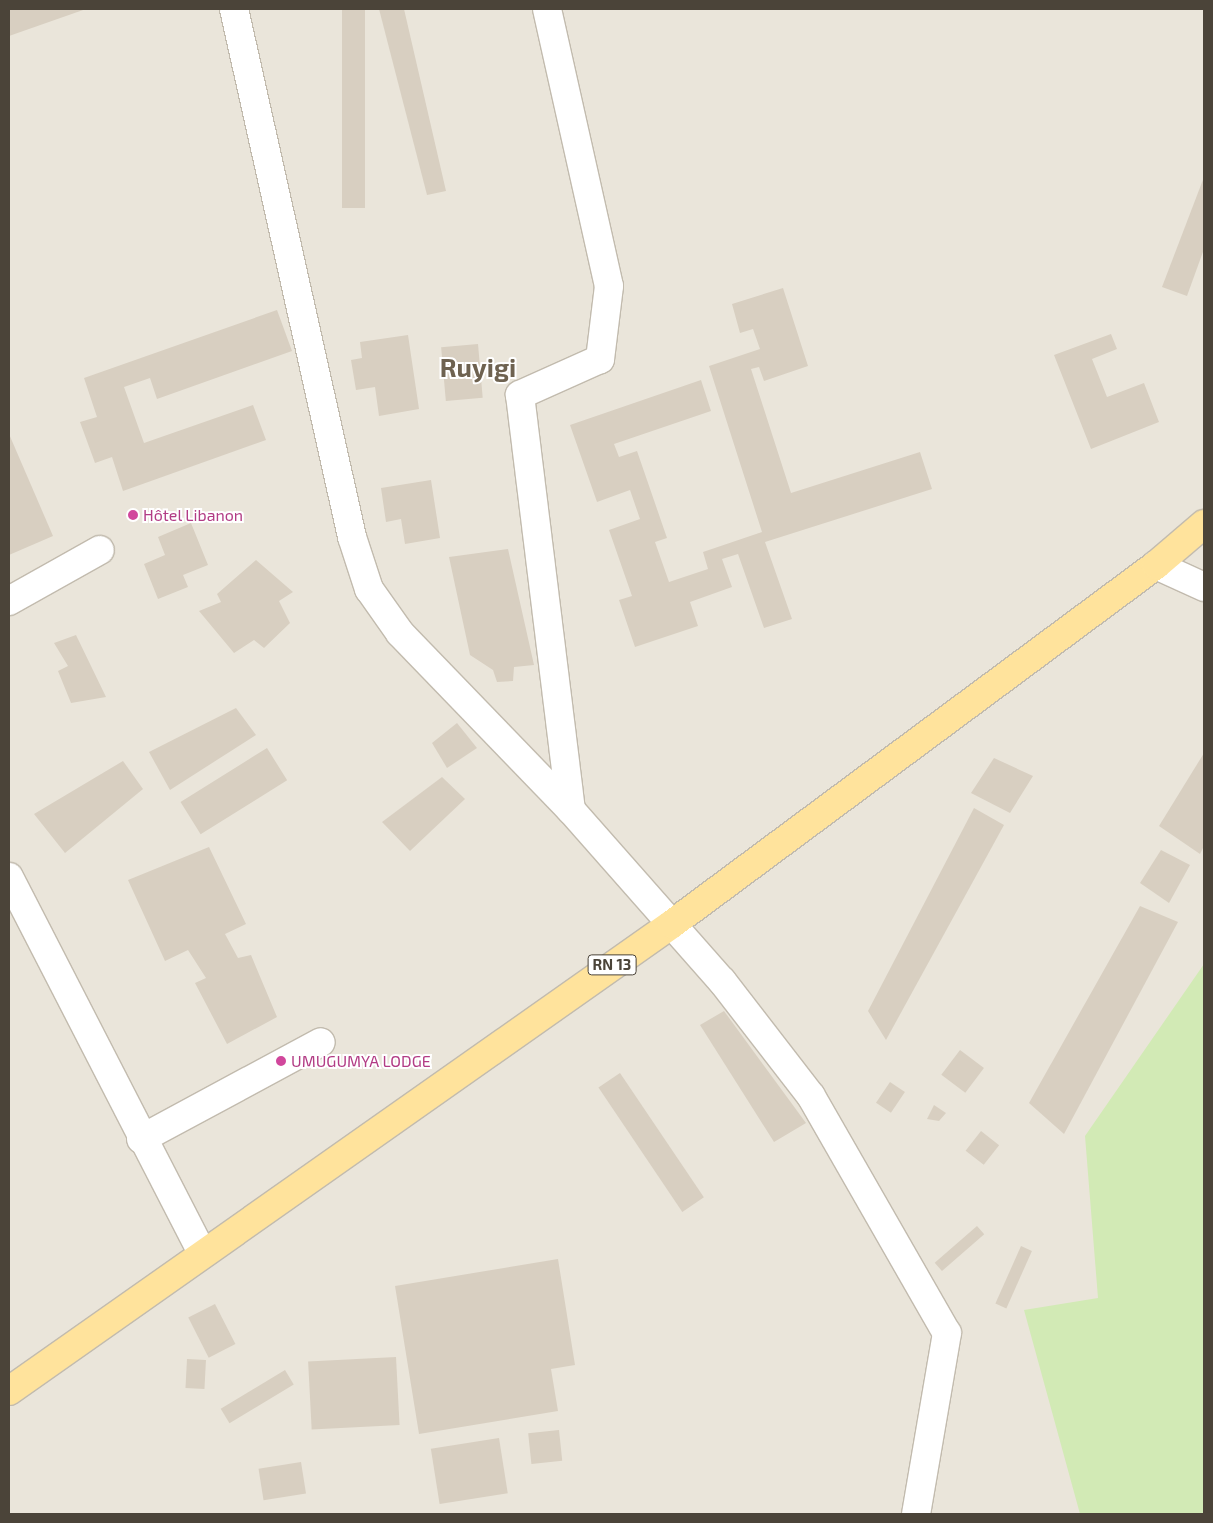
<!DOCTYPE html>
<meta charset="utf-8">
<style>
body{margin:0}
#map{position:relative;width:1213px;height:1523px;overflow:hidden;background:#f6f3ec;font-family:"Exo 2",sans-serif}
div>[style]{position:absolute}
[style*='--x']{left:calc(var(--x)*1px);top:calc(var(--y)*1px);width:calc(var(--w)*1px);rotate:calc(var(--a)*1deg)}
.residential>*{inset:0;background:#eae5da;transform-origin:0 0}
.green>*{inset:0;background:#d2eab5}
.building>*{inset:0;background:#d8cfc1;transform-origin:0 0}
.roads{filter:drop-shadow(1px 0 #c2bbae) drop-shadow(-1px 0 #c2bbae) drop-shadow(0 1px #c2bbae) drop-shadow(0 -1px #c2bbae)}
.minor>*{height:28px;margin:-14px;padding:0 14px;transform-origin:14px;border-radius:14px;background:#fff}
.primary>*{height:28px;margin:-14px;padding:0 14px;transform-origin:14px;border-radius:14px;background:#ffe39c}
.dots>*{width:14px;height:14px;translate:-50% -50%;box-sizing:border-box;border:2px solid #fff;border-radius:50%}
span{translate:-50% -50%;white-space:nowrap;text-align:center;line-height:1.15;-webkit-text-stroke:4px #fff;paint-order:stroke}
.shield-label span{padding:1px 4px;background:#fff;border:1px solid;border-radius:4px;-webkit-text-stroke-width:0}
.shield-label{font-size:15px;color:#4b4439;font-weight:700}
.hotel-label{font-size:16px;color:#b23c85}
.left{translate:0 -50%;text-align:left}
.town-label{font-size:26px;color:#6e6250;font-weight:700}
.frame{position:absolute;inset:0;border:10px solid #4b4439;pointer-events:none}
</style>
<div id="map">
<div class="residential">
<i style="left:9px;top:9px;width:1195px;height:1505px"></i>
</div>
<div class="green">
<i style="clip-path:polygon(1204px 964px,1204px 1514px,1080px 1514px,1024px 1310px,1098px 1298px,1085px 1136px)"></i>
</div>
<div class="building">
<i style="clip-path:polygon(9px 9px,86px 9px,9px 36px)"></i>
<i style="left:342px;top:9px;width:23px;height:199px"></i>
<i style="clip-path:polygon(379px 9px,404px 9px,446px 191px,427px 195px)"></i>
<i style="clip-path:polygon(1204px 177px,1204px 249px,1187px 296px,1162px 287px)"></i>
<i style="clip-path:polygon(783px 288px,808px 366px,764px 381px,759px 367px,751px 369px,791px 493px,920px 452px,932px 489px,765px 542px,792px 619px,764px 628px,738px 554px,722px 559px,732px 587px,690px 602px,698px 626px,635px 647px,619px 600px,632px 596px,609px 530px,640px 519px,630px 490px,597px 502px,570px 425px,701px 380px,711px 411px,614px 444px,619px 457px,637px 451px,667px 538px,655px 542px,669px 582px,708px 569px,703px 552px,762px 532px,709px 366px,760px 349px,753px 329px,740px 333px,732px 304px)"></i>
<i style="clip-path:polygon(277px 310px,292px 351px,157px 399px,150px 378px,124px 387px,144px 443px,253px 405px,266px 440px,123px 491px,112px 457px,95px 463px,80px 422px,97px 417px,84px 378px)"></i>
<i style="clip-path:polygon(1111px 334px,1117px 349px,1092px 359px,1107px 397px,1144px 383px,1159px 422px,1091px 449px,1054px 355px)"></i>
<i style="clip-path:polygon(408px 335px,419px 409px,379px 416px,375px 387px,356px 390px,351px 360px,362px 358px,360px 342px)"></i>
<i style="left:478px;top:344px;width:54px;height:37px;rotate:85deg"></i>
<i style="clip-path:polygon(9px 434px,53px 536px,9px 555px)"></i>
<i style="clip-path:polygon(431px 480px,440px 538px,405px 544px,401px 519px,386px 522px,381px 488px)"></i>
<i style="clip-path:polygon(191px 523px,208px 565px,183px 575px,188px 587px,158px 599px,144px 564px,165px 555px,158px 537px)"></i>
<i style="clip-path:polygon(508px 549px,534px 665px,514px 667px,513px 681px,497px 682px,493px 670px,470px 655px,449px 557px)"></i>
<i style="clip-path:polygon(256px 560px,293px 592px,279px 601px,290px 623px,264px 648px,254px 640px,234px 653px,199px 611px,221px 602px,217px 594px)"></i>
<i style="clip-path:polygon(76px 635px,106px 697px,71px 703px,58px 671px,68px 666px,54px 643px)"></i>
<i style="clip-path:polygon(236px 708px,256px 735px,170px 790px,149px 752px)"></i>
<i style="clip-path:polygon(457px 723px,477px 748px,447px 768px,432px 743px)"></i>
<i style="left:267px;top:748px;width:38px;height:102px;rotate:58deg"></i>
<i style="clip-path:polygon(1204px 753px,1204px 846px,1200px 854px,1159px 826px)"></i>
<i style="clip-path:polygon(994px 758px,1033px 776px,1010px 813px,971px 793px)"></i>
<i style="clip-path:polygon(123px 761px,143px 789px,65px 853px,34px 814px)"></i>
<i style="clip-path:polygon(442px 777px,465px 799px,410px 851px,382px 822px)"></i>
<i style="clip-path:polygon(974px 808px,1004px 825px,886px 1040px,868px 1011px)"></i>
<i style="clip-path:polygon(209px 847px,246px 924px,225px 934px,238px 958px,251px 955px,277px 1017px,227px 1044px,195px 983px,206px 978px,188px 950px,165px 961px,128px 880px)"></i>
<i style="clip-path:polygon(1161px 850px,1190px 865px,1169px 903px,1140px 883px)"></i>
<i style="clip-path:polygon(1140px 906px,1178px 922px,1064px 1134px,1029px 1103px)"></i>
<i style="clip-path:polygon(724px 1011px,806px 1123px,774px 1142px,700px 1025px)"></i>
<i style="left:960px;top:1050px;width:30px;height:31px;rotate:37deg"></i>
<i style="left:620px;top:1073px;width:150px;height:26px;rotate:56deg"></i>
<i style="left:890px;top:1082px;width:18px;height:25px;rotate:34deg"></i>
<i style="clip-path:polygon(934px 1105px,946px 1113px,939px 1121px,927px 1119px)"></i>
<i style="left:981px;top:1131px;width:23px;height:25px;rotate:38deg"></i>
<i style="left:977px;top:1226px;width:11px;height:56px;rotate:49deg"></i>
<i style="left:1021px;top:1246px;width:12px;height:63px;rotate:24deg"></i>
<i style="clip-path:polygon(558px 1259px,575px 1365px,551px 1369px,558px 1411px,419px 1434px,395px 1286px)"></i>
<i style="left:215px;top:1304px;width:45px;height:30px;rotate:63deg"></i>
<i style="left:396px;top:1357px;width:68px;height:88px;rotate:87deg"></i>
<i style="left:187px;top:1359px;width:19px;height:29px;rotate:3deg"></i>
<i style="left:285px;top:1370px;width:17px;height:75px;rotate:59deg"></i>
<i style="left:559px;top:1430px;width:31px;height:31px;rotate:84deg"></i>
<i style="left:499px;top:1438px;width:56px;height:69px;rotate:81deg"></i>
<i style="left:301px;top:1462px;width:32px;height:43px;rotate:81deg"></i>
</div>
<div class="roads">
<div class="minor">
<i style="--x:234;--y:9;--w:541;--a:77.4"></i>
<i style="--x:352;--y:537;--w:55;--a:71.9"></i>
<i style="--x:369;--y:589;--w:54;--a:54.8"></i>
<i style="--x:400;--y:633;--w:246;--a:46"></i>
<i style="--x:571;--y:810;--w:228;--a:48.6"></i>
<i style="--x:722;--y:981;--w:145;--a:52.3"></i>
<i style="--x:811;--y:1096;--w:273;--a:60.2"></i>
<i style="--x:947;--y:1333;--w:184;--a:99.7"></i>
<i style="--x:547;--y:9;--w:284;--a:77.4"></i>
<i style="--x:609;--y:286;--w:74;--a:97"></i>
<i style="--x:600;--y:359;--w:88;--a:155.8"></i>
<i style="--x:520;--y:395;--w:418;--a:83"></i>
<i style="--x:1156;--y:565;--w:53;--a:24.6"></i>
<i style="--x:9;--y:601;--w:104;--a:-29.3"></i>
<i style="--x:9;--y:877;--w:422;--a:62.8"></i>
<i style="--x:141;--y:1139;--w:204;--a:-28.3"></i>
</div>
<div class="primary">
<i style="--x:9;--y:1391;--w:811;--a:-35.16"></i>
<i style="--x:672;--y:924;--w:603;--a:-36.57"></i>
<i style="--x:1156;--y:565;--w:63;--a:-40.5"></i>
</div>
</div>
<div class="dots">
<i style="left:133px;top:515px;background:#d1479c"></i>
<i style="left:281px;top:1061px;background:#d1479c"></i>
</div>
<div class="shield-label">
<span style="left:612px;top:965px">RN 13</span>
</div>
<div class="hotel-label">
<span class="left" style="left:143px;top:515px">Hôtel Libanon</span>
<span class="left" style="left:291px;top:1061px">UMUGUMYA LODGE</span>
</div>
<div class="town-label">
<span style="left:478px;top:367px">Ruyigi</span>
</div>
<div class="frame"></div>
</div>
